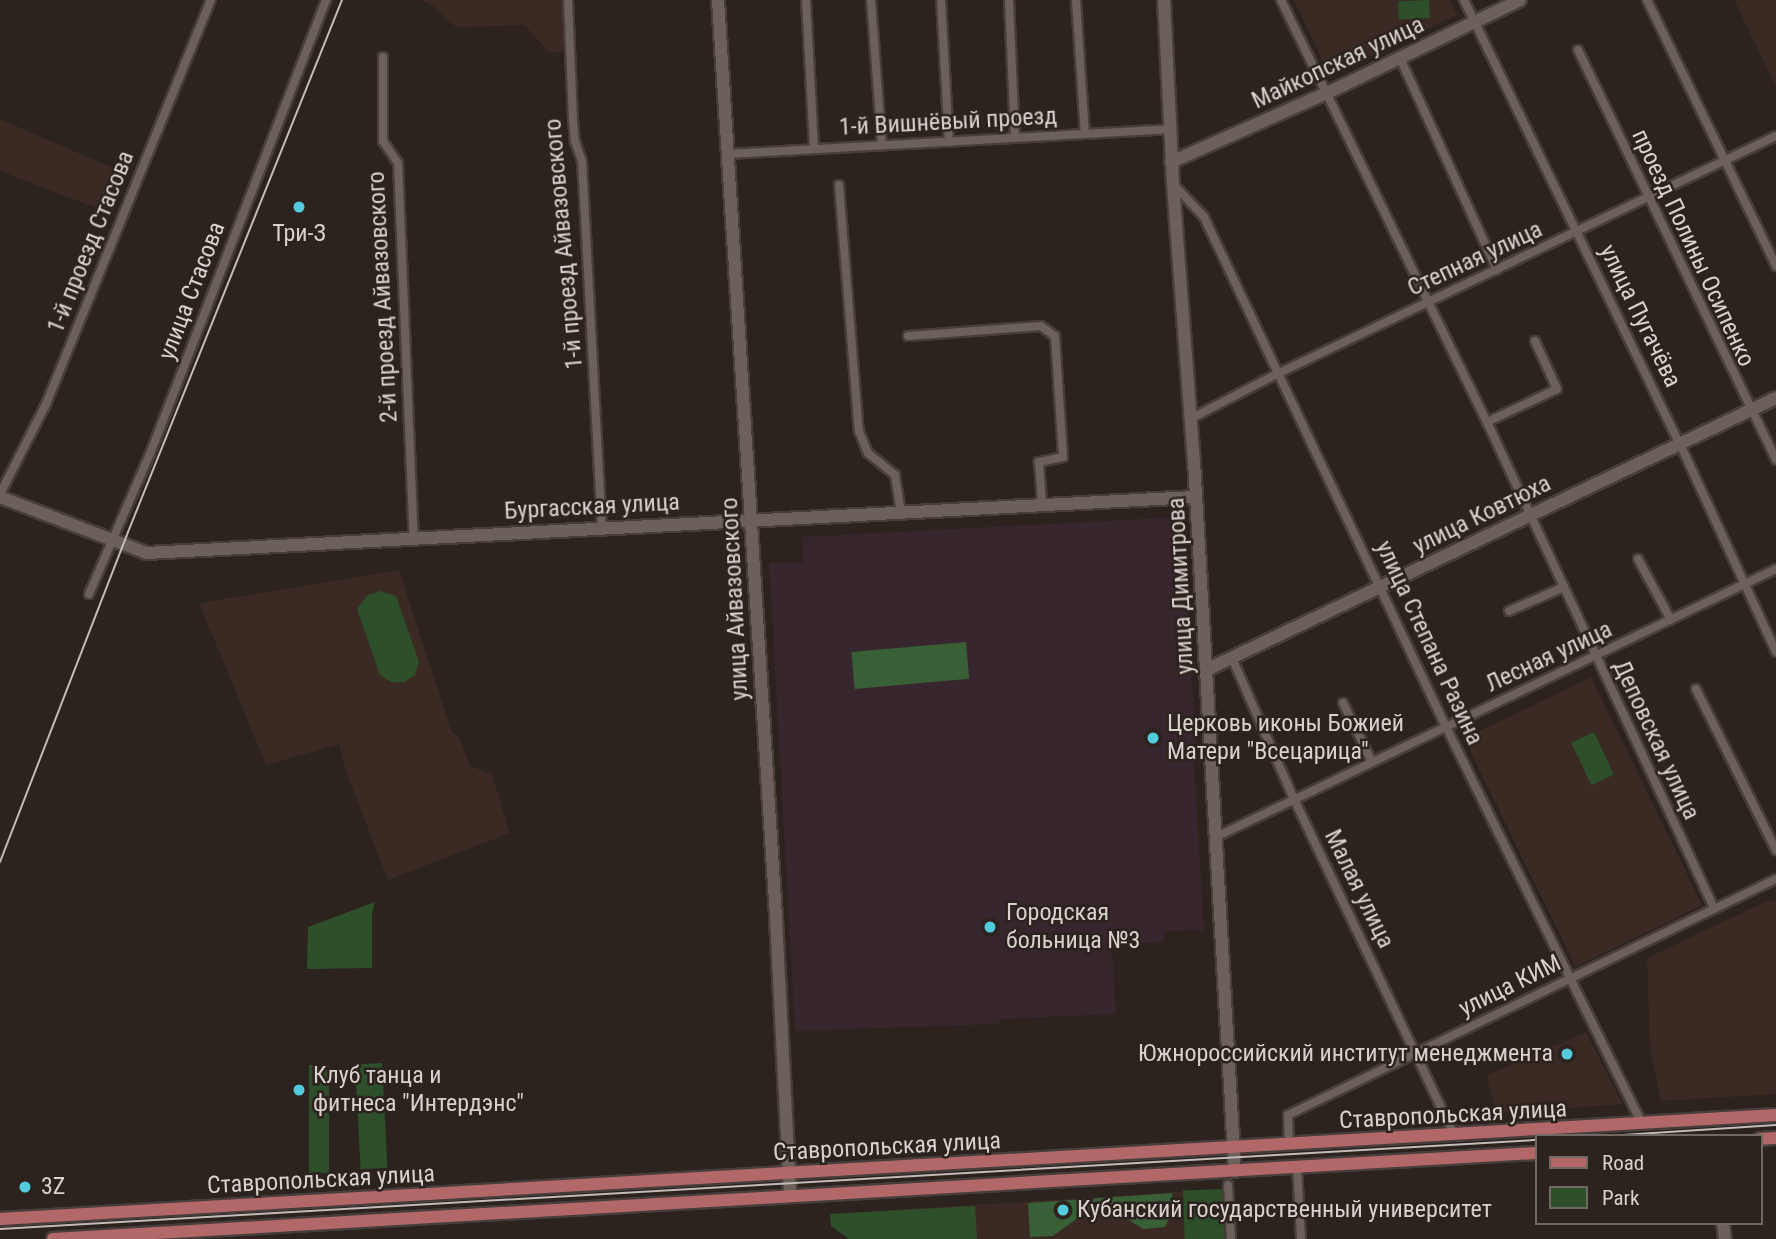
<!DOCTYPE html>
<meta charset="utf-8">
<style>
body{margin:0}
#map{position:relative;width:1776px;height:1239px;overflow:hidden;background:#2c221e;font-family:"Roboto Condensed",sans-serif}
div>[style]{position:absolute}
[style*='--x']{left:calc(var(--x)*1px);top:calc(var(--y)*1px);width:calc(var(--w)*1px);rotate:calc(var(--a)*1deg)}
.built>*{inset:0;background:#3a2a23;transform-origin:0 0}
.medical>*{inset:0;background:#37262e}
.green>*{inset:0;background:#2d502a;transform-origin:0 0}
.forest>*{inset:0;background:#395f36;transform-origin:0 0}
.roads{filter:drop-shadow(2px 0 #473e3b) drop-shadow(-2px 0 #473e3b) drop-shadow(0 2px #473e3b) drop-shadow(0 -2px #473e3b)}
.street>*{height:8px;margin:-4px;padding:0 4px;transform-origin:4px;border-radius:4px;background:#6c605b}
.secondary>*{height:12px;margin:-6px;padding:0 6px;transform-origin:6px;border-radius:6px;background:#6c605b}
.primary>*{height:12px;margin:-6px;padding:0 6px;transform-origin:6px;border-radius:6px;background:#b26869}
.tram>*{height:2px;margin:-1px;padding:0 1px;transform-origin:1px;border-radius:1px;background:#c3bbb8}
.dots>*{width:19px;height:19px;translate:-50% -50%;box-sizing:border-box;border:4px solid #2c221e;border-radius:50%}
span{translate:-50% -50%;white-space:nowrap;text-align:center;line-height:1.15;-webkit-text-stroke:5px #2c221e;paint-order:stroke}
.street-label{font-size:24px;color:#d8d1ce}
.poi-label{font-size:24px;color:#d8d1ce}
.left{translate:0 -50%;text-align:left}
.right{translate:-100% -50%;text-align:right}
.legend{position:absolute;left:1535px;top:1134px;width:228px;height:91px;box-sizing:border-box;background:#2c221e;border:2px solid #716864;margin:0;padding:9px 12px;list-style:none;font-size:21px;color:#d8d1ce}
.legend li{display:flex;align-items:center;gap:14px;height:35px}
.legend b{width:35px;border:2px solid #716864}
</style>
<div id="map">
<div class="built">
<i style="clip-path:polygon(422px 0,563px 0,565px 52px,550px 53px,524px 25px,456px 27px,434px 6px)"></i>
<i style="clip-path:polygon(1294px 0,1450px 0,1457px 15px,1329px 75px)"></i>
<i style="clip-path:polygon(1734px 0,1776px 0,1776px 87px)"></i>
<i style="clip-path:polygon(0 119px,127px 174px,112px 214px,0 171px)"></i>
<i style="clip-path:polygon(399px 570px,452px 733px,459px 736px,470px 766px,492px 774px,510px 833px,388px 880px,346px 772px,339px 744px,266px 765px,199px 603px)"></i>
<i style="left:1591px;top:677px;width:254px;height:141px;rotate:64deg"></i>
<i style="clip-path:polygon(1767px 901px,1776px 901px,1776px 1094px,1661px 1101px,1650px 1049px,1647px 958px)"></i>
<i style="clip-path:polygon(1586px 1032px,1623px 1104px,1496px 1113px,1487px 1075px)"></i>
<i style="clip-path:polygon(1223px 1189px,1225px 1239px,849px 1239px,831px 1226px,830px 1214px)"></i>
</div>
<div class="medical">
<i style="clip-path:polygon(1181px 517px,1197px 753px,1194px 758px,1204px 930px,1164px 931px,1164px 942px,1112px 945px,1116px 1014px,1002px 1019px,997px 1024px,795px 1031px,769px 563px,803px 562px,802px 537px)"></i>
</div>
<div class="green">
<i style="left:1429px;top:0;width:18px;height:31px;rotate:87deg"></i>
<i style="clip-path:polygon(380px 591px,396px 596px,419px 662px,415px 675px,404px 682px,391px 682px,380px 675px,357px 609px,368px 595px)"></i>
<i style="left:1594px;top:732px;width:47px;height:25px;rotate:65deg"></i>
<i style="clip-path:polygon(375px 902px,372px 914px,372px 968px,307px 969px,308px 927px)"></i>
<i style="left:382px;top:1063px;width:105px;height:27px;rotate:87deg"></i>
<i style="left:309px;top:1065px;width:20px;height:108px"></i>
<i style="left:1223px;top:1189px;width:50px;height:40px;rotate:88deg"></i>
<i style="clip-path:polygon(975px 1206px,977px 1239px,849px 1239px,831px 1226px,830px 1214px)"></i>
</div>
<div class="forest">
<i style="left:966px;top:642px;width:37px;height:115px;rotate:85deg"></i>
<i style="clip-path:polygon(1172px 1193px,1174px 1219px,1169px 1219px,1165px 1227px,1143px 1229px,1123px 1216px,1096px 1212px,1079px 1217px,1053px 1236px,1030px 1237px,1028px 1203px)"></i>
</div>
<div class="roads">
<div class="street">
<i style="--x:568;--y:0;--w:120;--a:87.6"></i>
<i style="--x:573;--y:120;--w:21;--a:85"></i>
<i style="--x:575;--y:141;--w:21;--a:71"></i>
<i style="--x:582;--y:161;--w:367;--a:86.9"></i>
<i style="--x:806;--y:0;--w:149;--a:86.9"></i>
<i style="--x:871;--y:0;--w:145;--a:85.7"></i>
<i style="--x:941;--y:0;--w:142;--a:86.8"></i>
<i style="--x:1009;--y:0;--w:138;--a:87.5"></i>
<i style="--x:1076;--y:0;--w:134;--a:86.2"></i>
<i style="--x:1281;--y:0;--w:470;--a:64"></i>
<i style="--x:1487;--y:422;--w:536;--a:64.96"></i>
<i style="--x:1464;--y:0;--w:494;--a:64.1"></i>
<i style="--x:1680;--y:444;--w:229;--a:65.2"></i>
<i style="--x:1647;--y:0;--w:296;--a:64.1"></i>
<i style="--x:1578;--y:50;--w:455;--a:64.2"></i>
<i style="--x:383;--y:57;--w:84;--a:90"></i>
<i style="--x:383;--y:141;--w:27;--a:56"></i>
<i style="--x:398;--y:163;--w:376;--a:87.6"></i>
<i style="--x:1400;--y:58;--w:233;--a:65.4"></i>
<i style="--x:728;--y:154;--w:442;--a:-3.2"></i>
<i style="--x:839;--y:185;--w:247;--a:85.4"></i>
<i style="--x:859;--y:431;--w:24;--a:68"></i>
<i style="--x:868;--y:453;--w:35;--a:39"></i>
<i style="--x:895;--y:475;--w:36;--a:81"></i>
<i style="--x:1174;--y:185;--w:44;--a:46.8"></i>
<i style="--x:1204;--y:217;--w:565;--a:64.62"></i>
<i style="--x:1446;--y:727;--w:443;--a:63.7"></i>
<i style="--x:908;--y:336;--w:133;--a:-4.3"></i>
<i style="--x:1041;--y:326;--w:17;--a:36"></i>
<i style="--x:1055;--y:336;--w:121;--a:86.2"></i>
<i style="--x:1063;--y:457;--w:25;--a:168"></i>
<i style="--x:1039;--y:462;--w:41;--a:85.8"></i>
<i style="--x:1192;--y:418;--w:96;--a:-27.4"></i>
<i style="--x:1277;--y:374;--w:553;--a:-25.5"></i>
<i style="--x:1487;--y:422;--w:77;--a:-25.2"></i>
<i style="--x:1557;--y:389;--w:53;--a:-114.6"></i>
<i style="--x:0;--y:494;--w:101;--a:-62.9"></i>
<i style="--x:46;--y:404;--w:436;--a:-67.8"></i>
<i style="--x:1638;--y:559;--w:69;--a:61.6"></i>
<i style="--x:89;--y:594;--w:153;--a:-66.5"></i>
<i style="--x:150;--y:454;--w:487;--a:-68.8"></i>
<i style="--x:1509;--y:611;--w:60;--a:-23.6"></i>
<i style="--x:1232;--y:658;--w:154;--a:66.3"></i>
<i style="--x:1294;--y:799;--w:373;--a:64.5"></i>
<i style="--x:1696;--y:689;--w:180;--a:63.6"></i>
<i style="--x:1343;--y:703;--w:66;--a:63.8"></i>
<i style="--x:1216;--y:837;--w:621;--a:-25.57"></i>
<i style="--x:1289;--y:1145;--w:30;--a:-92"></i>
<i style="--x:1288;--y:1115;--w:542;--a:-25.81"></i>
<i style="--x:1297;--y:1167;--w:72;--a:86.8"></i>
<i style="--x:1228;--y:1185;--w:54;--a:86.8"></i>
</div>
<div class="secondary">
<i style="--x:718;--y:0;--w:920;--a:86.38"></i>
<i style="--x:776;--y:918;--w:277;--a:87.1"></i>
<i style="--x:1164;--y:0;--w:184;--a:87.2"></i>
<i style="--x:1173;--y:184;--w:278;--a:85.7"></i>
<i style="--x:1194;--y:461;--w:711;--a:86.7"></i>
<i style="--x:1171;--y:162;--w:171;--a:-23.9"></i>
<i style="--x:1327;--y:93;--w:214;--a:-25.7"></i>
<i style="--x:0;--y:497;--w:157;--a:20.9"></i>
<i style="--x:147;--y:553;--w:1050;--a:-3.06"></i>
<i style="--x:1206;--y:670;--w:632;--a:-25.51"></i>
<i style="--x:1723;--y:1223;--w:16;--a:83"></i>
</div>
<div class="primary">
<i style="--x:1760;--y:1139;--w:16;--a:-4"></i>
<i style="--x:0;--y:1219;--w:1779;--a:-3.35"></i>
<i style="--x:53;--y:1239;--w:1485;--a:-3.32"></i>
</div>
</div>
<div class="tram">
<i style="--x:0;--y:862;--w:354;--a:-68.8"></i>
<i style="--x:128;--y:532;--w:573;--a:-68.09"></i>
<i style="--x:1607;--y:1136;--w:169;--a:-3.7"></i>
<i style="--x:0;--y:1229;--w:1539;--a:-3.32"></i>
</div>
<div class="dots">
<i style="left:299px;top:207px;background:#54cadd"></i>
<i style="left:1153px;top:738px;background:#54cadd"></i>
<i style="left:990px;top:927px;background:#54cadd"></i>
<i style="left:1567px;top:1054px;background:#54cadd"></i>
<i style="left:299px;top:1090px;background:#54cadd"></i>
<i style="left:25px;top:1187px;background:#54cadd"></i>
<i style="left:1063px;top:1210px;background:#54cadd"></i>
</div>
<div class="street-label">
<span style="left:1338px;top:63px;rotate:-25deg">Майкопская улица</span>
<span style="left:948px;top:122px;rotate:-3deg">1-й Вишнёвый проезд</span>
<span style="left:91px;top:242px;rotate:-68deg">1-й проезд Стасова</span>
<span style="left:564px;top:244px;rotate:-95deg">1-й проезд Айвазовского</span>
<span style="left:1693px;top:248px;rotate:65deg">проезд Полины Осипенко</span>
<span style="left:1475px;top:259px;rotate:-25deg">Степная улица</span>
<span style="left:192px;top:291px;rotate:-69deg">улица Стасова</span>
<span style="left:383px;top:297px;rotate:-93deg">2-й проезд Айвазовского</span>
<span style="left:1640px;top:316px;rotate:64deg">улица Пугачёва</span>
<span style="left:592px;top:507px;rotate:-3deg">Бургасская улица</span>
<span style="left:1482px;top:515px;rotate:-26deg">улица Ковтюха</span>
<span style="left:1181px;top:586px;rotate:-93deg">улица Димитрова</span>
<span style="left:735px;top:599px;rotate:-93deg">улица Айвазовского</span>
<span style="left:1429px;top:643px;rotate:65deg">улица Степана Разина</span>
<span style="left:1549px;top:657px;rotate:-25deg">Лесная улица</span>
<span style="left:1656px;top:740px;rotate:65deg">Деповская улица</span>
<span style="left:1359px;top:889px;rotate:64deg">Малая улица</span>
<span style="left:1510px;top:986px;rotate:-26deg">улица КИМ</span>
<span style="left:1453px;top:1115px;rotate:-3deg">Ставропольская улица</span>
<span style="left:887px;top:1147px;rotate:-3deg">Ставропольская улица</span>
<span style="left:321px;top:1180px;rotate:-3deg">Ставропольская улица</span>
</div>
<div class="poi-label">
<span style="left:299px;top:234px">Три-З</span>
<span class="left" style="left:1167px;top:738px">Церковь иконы Божией<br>Матери "Всецарица"</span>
<span class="left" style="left:1006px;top:927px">Городская<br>больница №3</span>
<span class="right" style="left:1553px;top:1054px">Южнороссийский институт менеджмента</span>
<span class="left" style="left:313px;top:1090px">Клуб танца и<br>фитнеса "Интердэнс"</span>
<span class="left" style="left:41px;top:1187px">3Z</span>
<span class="left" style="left:1077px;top:1210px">Кубанский государственный университет</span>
</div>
<ul class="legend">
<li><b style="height:9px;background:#b26869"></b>Road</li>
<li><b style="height:19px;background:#2d502a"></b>Park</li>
</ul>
</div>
